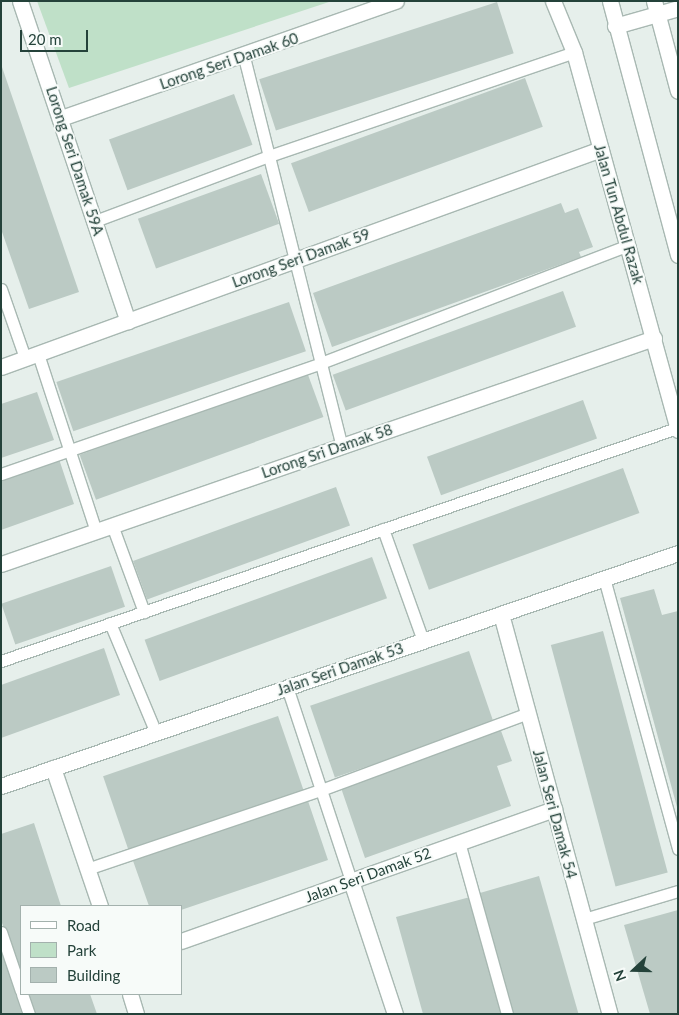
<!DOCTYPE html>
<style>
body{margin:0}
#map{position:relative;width:679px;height:1015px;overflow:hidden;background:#e6efeb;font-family:Lato,sans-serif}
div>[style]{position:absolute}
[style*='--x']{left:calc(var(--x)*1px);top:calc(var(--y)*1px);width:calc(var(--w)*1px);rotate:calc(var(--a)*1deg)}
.green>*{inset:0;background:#bfe0c8}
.building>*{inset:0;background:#bbcac4;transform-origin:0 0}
.roads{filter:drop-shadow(1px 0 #a8b8b2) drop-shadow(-1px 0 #a8b8b2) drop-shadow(0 1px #a8b8b2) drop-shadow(0 -1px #a8b8b2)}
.service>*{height:11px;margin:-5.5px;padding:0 5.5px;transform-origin:5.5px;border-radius:5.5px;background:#fff}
.minor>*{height:15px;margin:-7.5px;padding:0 7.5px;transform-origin:7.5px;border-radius:7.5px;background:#fff}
.secondary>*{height:15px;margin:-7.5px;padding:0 7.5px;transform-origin:7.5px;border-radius:7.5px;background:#fff}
span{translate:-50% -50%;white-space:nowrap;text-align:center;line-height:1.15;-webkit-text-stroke:4px #f7fbf9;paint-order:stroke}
.street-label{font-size:15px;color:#24423a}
.frame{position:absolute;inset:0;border:2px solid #24423a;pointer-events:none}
.legend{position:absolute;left:20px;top:905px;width:162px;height:90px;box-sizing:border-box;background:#f7fbf9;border:1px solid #a3b1ad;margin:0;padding:6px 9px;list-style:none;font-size:15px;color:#24423a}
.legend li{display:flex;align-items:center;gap:10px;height:25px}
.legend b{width:25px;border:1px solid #a3b1ad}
.north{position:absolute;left:609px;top:945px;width:50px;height:50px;-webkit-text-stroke:4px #f7fbf9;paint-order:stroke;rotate:249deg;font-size:14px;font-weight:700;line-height:20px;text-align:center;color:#24423a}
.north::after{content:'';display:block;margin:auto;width:18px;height:22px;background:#24423a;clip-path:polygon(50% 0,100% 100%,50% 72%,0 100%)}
.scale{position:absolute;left:20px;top:30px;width:68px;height:22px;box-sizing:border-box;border:2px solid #24423a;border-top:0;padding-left:6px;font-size:15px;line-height:18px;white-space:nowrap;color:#24423a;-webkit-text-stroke:4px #f7fbf9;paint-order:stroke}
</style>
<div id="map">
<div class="green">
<i style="clip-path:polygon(37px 1px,332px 1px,69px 88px)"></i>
</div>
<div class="building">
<i style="left:497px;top:2px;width:54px;height:250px;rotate:72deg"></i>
<i style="clip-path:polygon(2px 67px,79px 292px,29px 309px,1px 229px)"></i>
<i style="left:525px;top:78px;width:52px;height:249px;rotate:70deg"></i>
<i style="left:234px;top:94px;width:54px;height:133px;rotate:70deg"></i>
<i style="left:261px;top:174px;width:53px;height:131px;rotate:70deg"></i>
<i style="clip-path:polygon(561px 203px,565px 213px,578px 208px,593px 247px,579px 252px,581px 257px,332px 347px,313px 293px)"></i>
<i style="left:563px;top:291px;width:38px;height:245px;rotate:70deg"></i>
<i style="left:289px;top:302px;width:52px;height:246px;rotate:71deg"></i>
<i style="left:307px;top:372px;width:48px;height:242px;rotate:70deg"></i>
<i style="clip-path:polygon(37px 392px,54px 440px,1px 458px,1px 404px)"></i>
<i style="left:583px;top:400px;width:41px;height:166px;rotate:70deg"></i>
<i style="clip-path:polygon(59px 459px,74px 504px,1px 530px,1px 480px)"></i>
<i style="left:623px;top:468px;width:48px;height:224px;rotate:70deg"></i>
<i style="left:336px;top:487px;width:41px;height:216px;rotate:70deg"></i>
<i style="left:372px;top:557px;width:44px;height:242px;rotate:70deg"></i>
<i style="left:111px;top:566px;width:43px;height:116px;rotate:71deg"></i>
<i style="clip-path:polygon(654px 589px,662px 615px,678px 611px,677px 807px,620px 598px)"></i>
<i style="left:603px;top:631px;width:250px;height:54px;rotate:75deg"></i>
<i style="clip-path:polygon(104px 648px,120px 695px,1px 738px,1px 685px)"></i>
<i style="left:469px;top:651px;width:76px;height:168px;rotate:71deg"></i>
<i style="left:278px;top:716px;width:78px;height:185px;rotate:71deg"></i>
<i style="clip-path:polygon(500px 728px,512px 761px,497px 766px,511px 806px,365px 858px,340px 785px)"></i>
<i style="clip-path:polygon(307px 798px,328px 860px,181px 910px,181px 906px,149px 906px,132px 858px)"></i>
<i style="clip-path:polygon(34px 823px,61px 906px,21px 906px,21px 979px,1px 920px,1px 834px)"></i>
<i style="left:539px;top:876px;width:143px;height:65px;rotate:74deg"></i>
<i style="clip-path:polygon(470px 897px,502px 1014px,423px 1014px,396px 917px)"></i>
<i style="clip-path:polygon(678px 910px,678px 1014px,650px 1014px,624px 925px)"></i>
<i style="clip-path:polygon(1px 951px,5px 961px,22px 1014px,1px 1014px)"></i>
<i style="clip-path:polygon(26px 994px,90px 994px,97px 1014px,33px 1014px)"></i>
</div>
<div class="roads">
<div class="service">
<i style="--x:244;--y:57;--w:401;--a:75.9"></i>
<i style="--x:95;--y:221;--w:186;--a:-20.5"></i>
<i style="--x:269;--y:156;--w:322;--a:-18.8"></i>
<i style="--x:1;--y:289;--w:73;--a:70.8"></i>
<i style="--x:38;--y:354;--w:186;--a:71.9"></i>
<i style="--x:1;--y:474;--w:339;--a:-19.1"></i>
<i style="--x:321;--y:363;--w:330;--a:-21"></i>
<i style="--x:112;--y:525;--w:93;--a:69.8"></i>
<i style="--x:383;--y:529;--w:119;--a:70.3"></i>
<i style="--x:604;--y:578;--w:281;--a:74.7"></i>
<i style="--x:110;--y:623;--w:119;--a:67.3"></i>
<i style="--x:1;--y:661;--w:715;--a:-19.02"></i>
<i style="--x:287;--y:687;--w:204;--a:71.7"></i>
<i style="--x:459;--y:842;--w:179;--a:74.4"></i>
<i style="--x:87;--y:869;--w:247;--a:-18.7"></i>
<i style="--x:321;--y:790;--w:221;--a:-20.4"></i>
<i style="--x:584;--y:919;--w:98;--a:-16.6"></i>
<i style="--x:1;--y:932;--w:62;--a:71.3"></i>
<i style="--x:22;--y:994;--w:21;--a:71"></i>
</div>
<div class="minor">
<i style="--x:20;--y:1;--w:338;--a:71.4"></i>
<i style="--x:553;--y:1;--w:55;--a:67.6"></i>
<i style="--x:574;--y:52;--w:392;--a:74.6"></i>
<i style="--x:615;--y:26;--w:66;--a:-15.9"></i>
<i style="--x:61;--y:118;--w:355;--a:-19.3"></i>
<i style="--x:1;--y:367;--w:638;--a:-19.97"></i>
<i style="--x:1;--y:564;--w:691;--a:-19.09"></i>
<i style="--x:501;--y:614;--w:415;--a:74.8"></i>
<i style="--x:53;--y:768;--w:146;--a:71.2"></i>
<i style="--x:1;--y:786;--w:716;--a:-18.99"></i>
<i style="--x:351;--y:881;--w:140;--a:71.7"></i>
<i style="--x:181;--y:941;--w:396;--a:-19.5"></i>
<i style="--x:130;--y:994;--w:21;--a:73"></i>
</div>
<div class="secondary">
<i style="--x:610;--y:1;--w:263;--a:75"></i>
<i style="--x:654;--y:1;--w:93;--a:75.1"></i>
</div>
</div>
<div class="street-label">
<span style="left:229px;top:61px;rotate:-19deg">Lorong Seri Damak 60</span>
<span style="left:75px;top:161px;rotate:72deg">Lorong Seri Damak 59A</span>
<span style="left:619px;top:214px;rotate:74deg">Jalan Tun Abdul Razak</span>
<span style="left:301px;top:258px;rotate:-20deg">Lorong Seri Damak 59</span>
<span style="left:327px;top:451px;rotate:-19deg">Lorong Sri Damak 58</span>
<span style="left:340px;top:669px;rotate:-19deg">Jalan Seri Damak 53</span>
<span style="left:555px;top:814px;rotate:75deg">Jalan Seri Damak 54</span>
<span style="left:368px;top:875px;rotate:-20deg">Jalan Seri Damak 52</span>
</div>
<div class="frame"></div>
<ul class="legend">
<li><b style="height:6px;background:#fff"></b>Road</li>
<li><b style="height:14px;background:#bfe0c8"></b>Park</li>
<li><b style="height:14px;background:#bbcac4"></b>Building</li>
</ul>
<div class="north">N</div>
<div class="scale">20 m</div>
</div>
